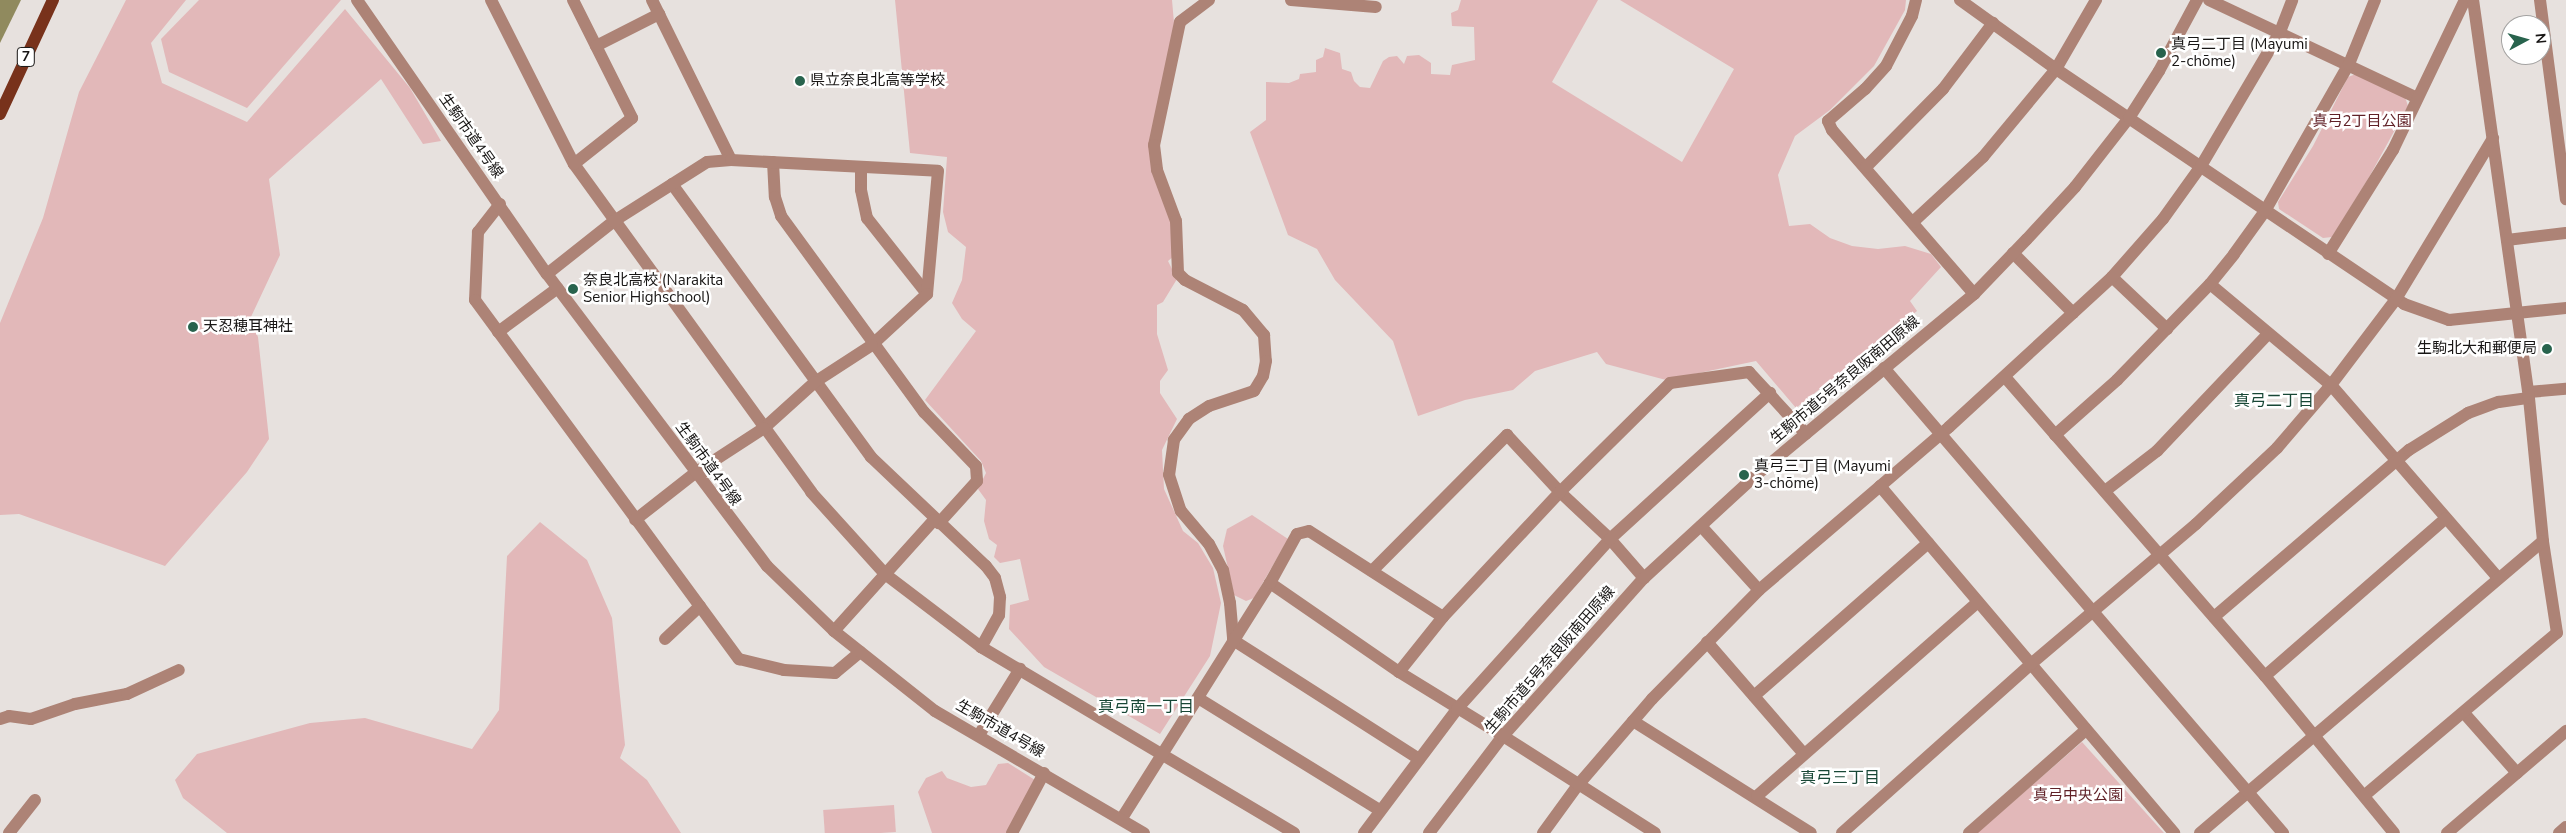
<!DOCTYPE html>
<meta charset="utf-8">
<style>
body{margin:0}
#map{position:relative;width:2566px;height:833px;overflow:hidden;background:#e7e1de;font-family:"Nunito Sans","Noto Sans JP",sans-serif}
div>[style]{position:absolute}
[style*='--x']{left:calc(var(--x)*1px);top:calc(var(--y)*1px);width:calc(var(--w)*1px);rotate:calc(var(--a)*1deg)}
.green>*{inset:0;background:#e2b8b9;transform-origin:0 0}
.water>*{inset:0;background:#908a5e}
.minor>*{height:12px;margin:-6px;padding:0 6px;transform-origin:6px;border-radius:6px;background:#ad8376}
.tertiary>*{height:12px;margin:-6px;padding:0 6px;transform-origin:6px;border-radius:6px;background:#ad8376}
.primary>*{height:12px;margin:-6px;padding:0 6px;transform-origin:6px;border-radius:6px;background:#78321b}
.dots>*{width:14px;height:14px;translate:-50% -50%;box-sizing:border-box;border:2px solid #fff;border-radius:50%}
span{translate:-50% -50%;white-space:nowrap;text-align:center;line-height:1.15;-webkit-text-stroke:5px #fff;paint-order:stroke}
.shield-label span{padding:1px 4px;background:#fff;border:1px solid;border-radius:4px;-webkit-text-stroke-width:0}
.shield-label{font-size:14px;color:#181615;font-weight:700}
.poi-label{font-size:15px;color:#181615}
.left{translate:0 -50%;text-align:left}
.right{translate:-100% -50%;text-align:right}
.park-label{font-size:15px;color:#602127}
.street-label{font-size:15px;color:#181615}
.neighbourhood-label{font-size:16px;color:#184736}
.north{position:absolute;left:2501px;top:15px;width:50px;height:50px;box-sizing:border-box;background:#fff;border:1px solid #a3a2a1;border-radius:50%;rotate:84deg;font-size:14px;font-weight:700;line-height:20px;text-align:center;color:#181615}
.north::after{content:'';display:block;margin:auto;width:18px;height:22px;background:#28634d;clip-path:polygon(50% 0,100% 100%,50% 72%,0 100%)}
</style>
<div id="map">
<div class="green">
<i style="clip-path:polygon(126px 0,186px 0,151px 43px,162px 83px,247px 122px,345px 9px,410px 88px,441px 141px,423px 144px,381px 79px,269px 179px,280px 255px,250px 319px,258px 337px,269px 439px,247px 472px,165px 566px,19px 514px,0 515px,0 323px,43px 218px,79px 92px)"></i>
<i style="clip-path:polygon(199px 0,341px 0,247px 108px,169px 72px,161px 39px)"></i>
<i style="clip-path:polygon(895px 0,1172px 0,1174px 23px,1152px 162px,1173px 220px,1174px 256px,1168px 261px,1177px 279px,1163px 302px,1157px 305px,1157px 334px,1168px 370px,1160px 381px,1160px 393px,1177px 419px,1162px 450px,1164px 489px,1183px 531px,1198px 543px,1213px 568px,1221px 603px,1210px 656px,1160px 734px,1044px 667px,1009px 629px,1010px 605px,1029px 600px,1020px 559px,1000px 563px,994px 557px,997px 545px,989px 539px,984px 521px,986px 500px,978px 489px,986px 473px,981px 461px,925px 400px,976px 331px,962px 319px,952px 303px,962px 280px,966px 247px,948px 232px,943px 212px,947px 157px,910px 153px)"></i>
<i style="clip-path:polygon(1461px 0,1598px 0,1552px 82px,1682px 162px,1734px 69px,1620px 0,1906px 0,1905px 10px,1874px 66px,1830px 110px,1795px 136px,1778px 175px,1789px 226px,1810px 224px,1830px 238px,1852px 246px,1878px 249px,1905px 246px,1931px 254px,1941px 267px,1910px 301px,1917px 311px,1796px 408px,1756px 361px,1666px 380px,1606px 364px,1597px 352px,1535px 371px,1513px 390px,1465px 400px,1418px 416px,1393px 341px,1335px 280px,1317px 249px,1288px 235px,1250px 132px,1266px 120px,1266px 82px,1289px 83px,1299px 79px,1300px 74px,1316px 72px,1316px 60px,1323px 57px,1325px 48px,1340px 53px,1342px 69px,1351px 72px,1354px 81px,1360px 87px,1370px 88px,1383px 61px,1389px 57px,1397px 56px,1404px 64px,1407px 56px,1419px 55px,1431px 63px,1431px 74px,1450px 75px,1452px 65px,1475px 60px,1474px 27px,1452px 26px,1451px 13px,1458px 10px)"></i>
<i style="clip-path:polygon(2356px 74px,2405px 97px,2408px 106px,2368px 179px,2332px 237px,2323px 238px,2279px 209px,2278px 202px,2313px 146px,2348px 77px)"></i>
<i style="clip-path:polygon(1252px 515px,1288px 539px,1254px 598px,1246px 601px,1234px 595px,1223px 546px,1227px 529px)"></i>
<i style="clip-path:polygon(540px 522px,587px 560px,612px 618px,625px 745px,620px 758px,647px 780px,681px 833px,227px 833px,183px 798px,175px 780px,197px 754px,310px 723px,365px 718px,472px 749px,499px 710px,507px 556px)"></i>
<i style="clip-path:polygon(2082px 742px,2164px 833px,1977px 833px)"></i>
<i style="clip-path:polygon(1008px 763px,1035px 780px,1007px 833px,932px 833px,918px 792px,926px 778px,942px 771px,947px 778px,971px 787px,986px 785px,998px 764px)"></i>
<i style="left:894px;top:805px;width:27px;height:71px;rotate:86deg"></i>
</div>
<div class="water">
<i style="clip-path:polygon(0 0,21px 0,0 43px)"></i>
</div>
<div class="minor">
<i style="--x:491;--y:0;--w:184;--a:63.2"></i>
<i style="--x:574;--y:164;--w:405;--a:54.1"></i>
<i style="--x:811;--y:492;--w:110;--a:47.9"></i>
<i style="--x:885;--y:574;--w:121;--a:37.2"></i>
<i style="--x:981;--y:647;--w:364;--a:30.7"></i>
<i style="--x:573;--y:0;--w:132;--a:63.4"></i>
<i style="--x:632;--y:118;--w:74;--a:141.6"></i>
<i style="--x:652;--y:0;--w:178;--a:63.7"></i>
<i style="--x:1209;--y:0;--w:36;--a:143"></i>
<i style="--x:1180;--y:22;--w:126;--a:101.9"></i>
<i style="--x:1154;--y:145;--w:25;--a:83"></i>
<i style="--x:1157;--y:170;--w:54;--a:69.6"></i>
<i style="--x:1176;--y:221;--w:52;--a:87.8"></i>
<i style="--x:1178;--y:273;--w:10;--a:45"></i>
<i style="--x:1185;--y:280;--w:65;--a:27.3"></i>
<i style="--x:1243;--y:310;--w:33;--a:50"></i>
<i style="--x:1264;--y:335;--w:26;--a:86"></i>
<i style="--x:1266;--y:361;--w:15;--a:101"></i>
<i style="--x:1263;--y:376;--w:17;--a:121"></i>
<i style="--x:1254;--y:391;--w:47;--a:161.6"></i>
<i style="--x:1209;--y:406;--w:24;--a:147"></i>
<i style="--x:1189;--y:419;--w:26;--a:126"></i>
<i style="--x:1174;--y:440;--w:35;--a:98"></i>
<i style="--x:1169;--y:475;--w:38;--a:72"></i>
<i style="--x:1181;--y:511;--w:43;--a:49.7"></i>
<i style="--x:1209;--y:544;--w:30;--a:62"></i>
<i style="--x:1223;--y:570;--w:34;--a:78"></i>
<i style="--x:1230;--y:603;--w:37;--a:85"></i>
<i style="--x:1233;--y:640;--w:221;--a:32.6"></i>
<i style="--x:1291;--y:0;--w:85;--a:4.7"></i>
<i style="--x:1916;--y:0;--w:16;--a:104"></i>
<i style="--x:1912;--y:16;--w:56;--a:117.5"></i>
<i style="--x:1886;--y:66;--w:31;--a:132"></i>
<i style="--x:1865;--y:89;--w:49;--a:139.1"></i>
<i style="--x:1828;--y:121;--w:10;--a:66"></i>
<i style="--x:1832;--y:130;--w:217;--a:49.1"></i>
<i style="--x:1960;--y:0;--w:118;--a:35.7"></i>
<i style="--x:2056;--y:69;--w:420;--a:34"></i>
<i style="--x:2404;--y:304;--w:48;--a:19.6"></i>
<i style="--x:2449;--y:320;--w:118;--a:-5.9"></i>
<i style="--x:2209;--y:0;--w:230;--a:25.2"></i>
<i style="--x:2540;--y:0;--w:201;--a:82.6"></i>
<i style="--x:596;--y:46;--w:71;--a:-26.9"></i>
<i style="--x:773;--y:162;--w:35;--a:87"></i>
<i style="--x:775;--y:197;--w:20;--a:72"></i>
<i style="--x:781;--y:216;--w:243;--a:53.9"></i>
<i style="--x:924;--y:412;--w:75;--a:46.1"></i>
<i style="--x:976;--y:466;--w:15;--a:86"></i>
<i style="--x:977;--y:481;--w:57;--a:132.1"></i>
<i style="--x:861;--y:167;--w:23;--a:90"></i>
<i style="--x:861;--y:190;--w:29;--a:78"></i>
<i style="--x:867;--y:218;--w:97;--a:51.7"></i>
<i style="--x:1866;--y:167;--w:110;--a:-45.4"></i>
<i style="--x:1943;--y:89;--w:83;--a:-52.9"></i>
<i style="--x:672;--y:184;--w:338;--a:53.9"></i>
<i style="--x:871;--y:457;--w:158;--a:43.5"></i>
<i style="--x:986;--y:566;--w:15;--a:53"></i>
<i style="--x:995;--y:578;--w:20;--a:75"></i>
<i style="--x:1000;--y:597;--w:18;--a:93"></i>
<i style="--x:999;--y:615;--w:37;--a:119"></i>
<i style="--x:500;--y:204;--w:36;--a:128"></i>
<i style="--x:478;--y:232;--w:68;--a:92.5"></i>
<i style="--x:475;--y:300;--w:446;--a:53.7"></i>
<i style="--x:739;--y:659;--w:46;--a:13.7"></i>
<i style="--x:784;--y:670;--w:51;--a:3.4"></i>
<i style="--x:835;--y:673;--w:33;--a:-40"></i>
<i style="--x:1913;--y:222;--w:96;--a:-42.9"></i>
<i style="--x:1983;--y:157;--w:114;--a:-50.3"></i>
<i style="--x:2056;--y:69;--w:80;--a:-59.9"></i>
<i style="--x:2507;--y:240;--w:59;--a:-6.8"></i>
<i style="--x:2013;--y:253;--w:85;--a:45"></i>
<i style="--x:2328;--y:254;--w:123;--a:-58"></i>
<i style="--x:2393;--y:150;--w:166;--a:-64.4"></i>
<i style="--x:547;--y:274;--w:85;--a:-38.3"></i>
<i style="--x:614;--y:221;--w:110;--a:-32.4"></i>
<i style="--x:707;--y:162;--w:24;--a:-5"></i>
<i style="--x:731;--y:160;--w:207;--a:3"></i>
<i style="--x:938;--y:171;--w:123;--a:95.1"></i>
<i style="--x:927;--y:294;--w:75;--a:137.2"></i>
<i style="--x:872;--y:345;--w:68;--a:147"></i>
<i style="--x:815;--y:382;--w:69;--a:138"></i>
<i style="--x:764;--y:428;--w:82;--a:146.9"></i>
<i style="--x:695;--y:473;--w:76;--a:141.9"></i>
<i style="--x:2112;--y:277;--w:76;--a:43.4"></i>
<i style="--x:2210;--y:284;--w:158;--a:39.9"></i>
<i style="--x:2331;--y:385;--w:255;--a:49.1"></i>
<i style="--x:498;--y:332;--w:74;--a:-36.3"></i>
<i style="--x:2005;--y:377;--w:396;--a:49"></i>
<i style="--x:2265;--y:676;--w:203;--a:50.6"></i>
<i style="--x:2529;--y:392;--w:37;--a:-5"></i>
<i style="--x:2055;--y:435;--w:83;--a:-41.6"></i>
<i style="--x:2117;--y:380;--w:134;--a:-45.9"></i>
<i style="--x:2210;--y:284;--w:38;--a:-51"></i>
<i style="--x:2234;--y:254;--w:53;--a:-54.2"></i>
<i style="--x:2265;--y:211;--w:169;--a:-60.3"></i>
<i style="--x:2349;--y:64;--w:69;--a:-67.9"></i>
<i style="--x:1880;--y:486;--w:455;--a:49.7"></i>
<i style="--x:2105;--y:491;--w:66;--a:-37.6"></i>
<i style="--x:2157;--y:451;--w:160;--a:-46.5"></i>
<i style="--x:1701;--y:526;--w:86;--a:47.8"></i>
<i style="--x:1372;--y:571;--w:192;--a:-45.2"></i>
<i style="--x:1507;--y:435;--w:78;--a:47.1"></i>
<i style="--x:1560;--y:492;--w:69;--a:43.2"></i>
<i style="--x:1610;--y:539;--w:52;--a:48.9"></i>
<i style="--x:1270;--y:583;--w:157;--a:34.6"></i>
<i style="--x:1399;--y:672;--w:122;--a:31.6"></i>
<i style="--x:2214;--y:617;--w:257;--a:-40.6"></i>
<i style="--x:2409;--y:450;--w:70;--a:-32.1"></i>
<i style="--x:2468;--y:413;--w:33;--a:-20"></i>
<i style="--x:2499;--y:402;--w:30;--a:-8"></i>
<i style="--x:834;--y:631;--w:149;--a:-48"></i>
<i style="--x:665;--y:639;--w:48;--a:-43.3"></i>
<i style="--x:1707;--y:642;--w:147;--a:49.1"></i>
<i style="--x:1399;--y:672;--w:70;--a:-51.3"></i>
<i style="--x:1443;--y:617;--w:171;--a:-46.9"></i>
<i style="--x:1560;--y:492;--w:155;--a:-44.7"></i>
<i style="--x:1670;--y:383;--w:80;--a:-7.9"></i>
<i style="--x:1749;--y:372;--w:84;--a:47.4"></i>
<i style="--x:2265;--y:676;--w:240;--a:-41.1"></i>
<i style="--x:1754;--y:696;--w:232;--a:-41.3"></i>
<i style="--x:1198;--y:698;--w:213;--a:31.7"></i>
<i style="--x:2464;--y:713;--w:80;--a:48.5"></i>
<i style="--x:0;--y:719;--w:9;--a:-18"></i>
<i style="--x:9;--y:716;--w:22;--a:8"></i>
<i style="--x:31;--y:719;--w:46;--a:-18.8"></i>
<i style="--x:75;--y:704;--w:53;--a:-10.9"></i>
<i style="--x:127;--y:694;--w:57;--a:-24.8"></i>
<i style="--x:1633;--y:721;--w:210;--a:32.2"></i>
<i style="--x:979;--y:735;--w:78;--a:-58.2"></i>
<i style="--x:2365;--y:795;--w:251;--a:-40.2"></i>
<i style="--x:2557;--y:633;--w:93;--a:-98.7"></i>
<i style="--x:2543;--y:541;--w:144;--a:-95.6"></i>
<i style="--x:2529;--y:398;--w:402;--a:-98"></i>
<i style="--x:1757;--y:796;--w:294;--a:-41.3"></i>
<i style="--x:1122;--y:818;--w:278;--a:-57.8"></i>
<i style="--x:1270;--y:583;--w:56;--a:-61.1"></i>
<i style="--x:1297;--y:534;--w:12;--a:-14"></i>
<i style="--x:1309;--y:531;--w:159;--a:32.7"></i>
<i style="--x:9;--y:833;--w:42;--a:-51.8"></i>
<i style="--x:1012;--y:833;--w:68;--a:-61.9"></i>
<i style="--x:1364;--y:833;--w:155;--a:-53.1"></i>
<i style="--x:1457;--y:709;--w:229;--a:-48"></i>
<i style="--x:1610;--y:539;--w:217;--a:-42.4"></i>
<i style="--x:1543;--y:833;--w:59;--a:-53.9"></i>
<i style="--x:1578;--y:785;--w:113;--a:-49.3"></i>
<i style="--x:1652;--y:699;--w:153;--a:-45.5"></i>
<i style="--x:1759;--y:590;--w:250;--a:-40.6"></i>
<i style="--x:1949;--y:427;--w:222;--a:-42.6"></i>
<i style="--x:2112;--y:277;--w:77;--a:-48.7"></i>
<i style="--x:2163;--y:219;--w:65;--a:-54.4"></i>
<i style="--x:2201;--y:166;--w:156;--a:-59.5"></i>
<i style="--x:2280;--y:32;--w:34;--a:-69"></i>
<i style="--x:1842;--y:833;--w:254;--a:-41.8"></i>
<i style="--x:2031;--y:664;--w:216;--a:-40.3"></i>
<i style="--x:2196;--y:524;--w:111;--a:-43.2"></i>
<i style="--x:2277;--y:448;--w:83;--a:-49.4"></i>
<i style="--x:2331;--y:385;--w:108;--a:-52.9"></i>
<i style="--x:2396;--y:299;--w:188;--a:-58.9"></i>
<i style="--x:1969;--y:833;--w:156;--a:-41.4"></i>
<i style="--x:2200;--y:833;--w:450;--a:-40.4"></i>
<i style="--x:2447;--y:833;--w:157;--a:-40.6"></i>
<i style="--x:2559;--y:833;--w:9;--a:-41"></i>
</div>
<div class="tertiary">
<i style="--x:357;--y:0;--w:333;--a:55.3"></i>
<i style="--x:547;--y:274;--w:366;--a:53"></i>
<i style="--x:767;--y:566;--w:93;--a:44.1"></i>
<i style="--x:834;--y:631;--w:129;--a:38.4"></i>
<i style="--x:935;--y:711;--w:242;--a:30.3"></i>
<i style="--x:1884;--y:368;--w:613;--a:49.37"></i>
<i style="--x:1503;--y:736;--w:180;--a:32.5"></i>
<i style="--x:1429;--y:833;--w:122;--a:-52.7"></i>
<i style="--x:1503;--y:736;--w:212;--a:-48.3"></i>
<i style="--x:1644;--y:578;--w:151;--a:-42.6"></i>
<i style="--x:1755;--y:476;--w:285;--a:-39.7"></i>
<i style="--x:1974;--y:294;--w:76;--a:-46.1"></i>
<i style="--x:2027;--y:239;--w:71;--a:-47.3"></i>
<i style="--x:2075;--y:187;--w:88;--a:-52"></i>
<i style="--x:2129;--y:118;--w:56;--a:-57.4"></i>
<i style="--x:2159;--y:71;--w:81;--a:-61.8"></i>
</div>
<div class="primary">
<i style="--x:0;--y:114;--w:126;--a:-65.1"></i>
</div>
<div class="dots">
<i style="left:2161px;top:53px;background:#28634d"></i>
<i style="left:800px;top:81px;background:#28634d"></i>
<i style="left:573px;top:289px;background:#28634d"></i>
<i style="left:193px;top:327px;background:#28634d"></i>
<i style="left:2547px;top:349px;background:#28634d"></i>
<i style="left:1744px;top:475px;background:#28634d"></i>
</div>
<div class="shield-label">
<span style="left:26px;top:57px">7</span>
</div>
<div class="poi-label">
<span class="left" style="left:2171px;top:53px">真弓二丁目 (Mayumi<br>2-chōme)</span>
<span class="left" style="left:810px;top:81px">県立奈良北高等学校</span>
<span class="left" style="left:583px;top:289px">奈良北高校 (Narakita<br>Senior Highschool)</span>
<span class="left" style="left:203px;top:327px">天忍穂耳神社</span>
<span class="right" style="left:2537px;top:349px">生駒北大和郵便局</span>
<span class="left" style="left:1754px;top:475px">真弓三丁目 (Mayumi<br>3-chōme)</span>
</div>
<div class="park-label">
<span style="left:2362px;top:122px">真弓2丁目公園</span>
<span style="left:2078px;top:796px">真弓中央公園</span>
</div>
<div class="street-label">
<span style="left:471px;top:136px;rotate:55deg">生駒市道4号線</span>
<span style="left:1845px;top:380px;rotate:-40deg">生駒市道5号奈良阪南田原線</span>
<span style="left:708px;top:464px;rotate:54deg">生駒市道4号線</span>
<span style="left:1550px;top:660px;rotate:-49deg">生駒市道5号奈良阪南田原線</span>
<span style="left:1000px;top:729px;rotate:30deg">生駒市道4号線</span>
</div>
<div class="neighbourhood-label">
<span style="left:2274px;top:401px">真弓二丁目</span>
<span style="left:1146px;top:707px">真弓南一丁目</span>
<span style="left:1840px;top:778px">真弓三丁目</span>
</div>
<div class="north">N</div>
</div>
